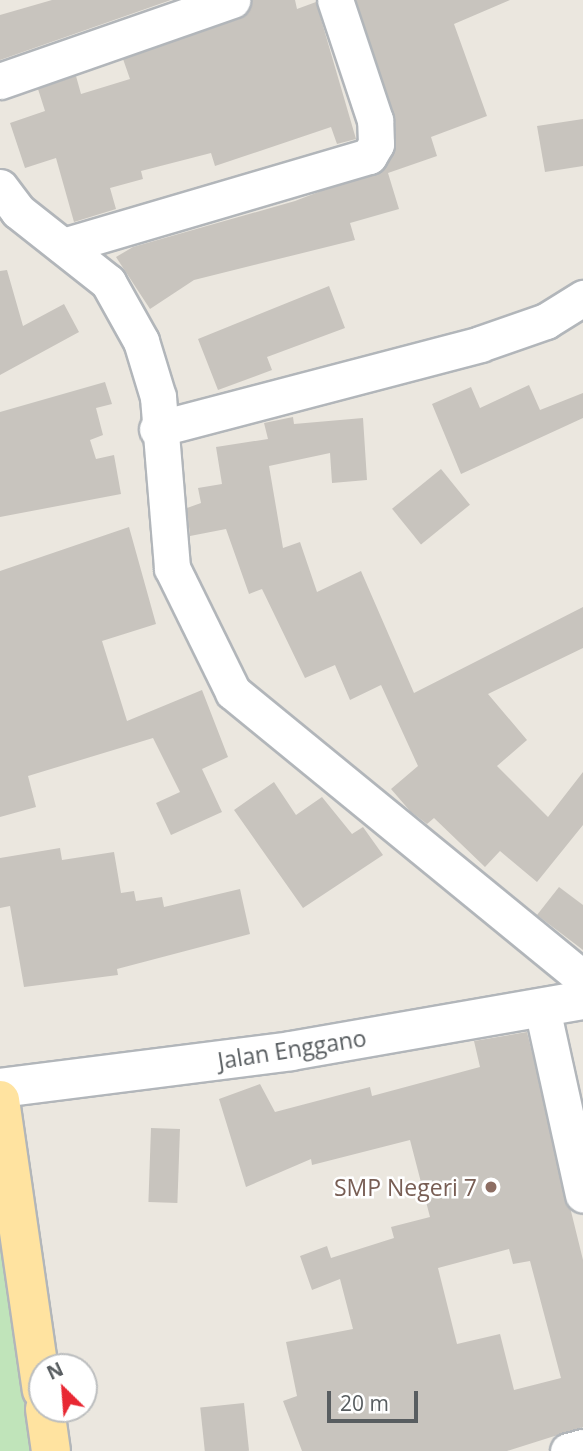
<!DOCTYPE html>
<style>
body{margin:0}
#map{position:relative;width:583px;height:1451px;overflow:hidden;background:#ebe7df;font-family:"Open Sans",sans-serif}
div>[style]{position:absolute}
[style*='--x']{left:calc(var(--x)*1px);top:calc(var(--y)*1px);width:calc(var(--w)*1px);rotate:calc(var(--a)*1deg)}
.green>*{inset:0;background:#c0e4ba}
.building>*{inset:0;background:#c8c4be;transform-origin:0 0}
.roads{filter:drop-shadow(2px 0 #b2b6ba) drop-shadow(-2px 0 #b2b6ba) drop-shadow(0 2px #b2b6ba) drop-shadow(0 -2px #b2b6ba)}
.minor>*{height:35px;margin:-17.5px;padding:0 17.5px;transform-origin:17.5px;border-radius:17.5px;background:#fff}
.tertiary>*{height:38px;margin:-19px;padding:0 19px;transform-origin:19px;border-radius:19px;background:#fff}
.primary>*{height:38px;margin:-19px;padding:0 19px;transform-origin:19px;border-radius:19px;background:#ffe3a0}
.dots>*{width:19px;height:19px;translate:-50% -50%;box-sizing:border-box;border:4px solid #fff;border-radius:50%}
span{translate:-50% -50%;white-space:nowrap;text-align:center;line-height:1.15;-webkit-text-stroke:5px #fff;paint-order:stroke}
.street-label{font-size:23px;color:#585d60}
.education-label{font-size:23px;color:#785e54}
.right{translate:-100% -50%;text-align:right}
.north{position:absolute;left:28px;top:1353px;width:70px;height:70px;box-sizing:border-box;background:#fff;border:2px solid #bcbebf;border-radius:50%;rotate:335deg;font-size:19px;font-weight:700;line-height:28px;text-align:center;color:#585d60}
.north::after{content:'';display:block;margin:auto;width:24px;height:32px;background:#e82833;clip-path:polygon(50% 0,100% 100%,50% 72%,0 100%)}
.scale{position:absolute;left:327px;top:1391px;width:91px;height:32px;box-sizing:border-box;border:4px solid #585d60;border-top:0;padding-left:9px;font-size:21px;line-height:24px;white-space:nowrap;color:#585d60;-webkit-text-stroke:5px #fff;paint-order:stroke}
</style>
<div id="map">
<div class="green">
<i style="clip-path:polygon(0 1100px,51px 1451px,0 1451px)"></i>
</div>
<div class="building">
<i style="clip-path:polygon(52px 0,171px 0,0 60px,0 15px)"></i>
<i style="clip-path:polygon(252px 0,295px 0,297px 9px,316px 2px,356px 139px,337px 144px,331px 127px,215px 166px,211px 153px,141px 171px,143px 179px,110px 188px,116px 209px,74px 222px,56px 158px,25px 168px,10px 123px,45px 111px,38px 89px,76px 76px,81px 94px,130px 79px,123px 59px,239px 19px)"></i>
<i style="clip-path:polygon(356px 0,510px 0,454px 24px,487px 116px,431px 137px,437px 156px,388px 173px,399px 209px,350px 223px,355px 240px,194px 280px,150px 309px,116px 257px,133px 247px,295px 201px,386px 166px,396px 144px,395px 119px)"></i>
<i style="clip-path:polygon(583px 119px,583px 166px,545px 172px,537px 126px)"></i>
<i style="clip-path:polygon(7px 270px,23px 326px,64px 304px,79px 332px,0 375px,0 271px)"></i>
<i style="clip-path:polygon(329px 286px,345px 328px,267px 357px,272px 370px,218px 390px,198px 339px)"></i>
<i style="clip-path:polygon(105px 382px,112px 404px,96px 408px,103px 435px,90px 440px,96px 459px,114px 455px,121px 494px,0 517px,0 412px)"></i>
<i style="clip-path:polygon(529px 385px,540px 410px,583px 393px,583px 418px,461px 474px,432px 404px,471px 387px,480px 408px)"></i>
<i style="clip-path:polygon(293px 417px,294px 424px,363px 418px,367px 480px,332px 483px,330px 453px,269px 466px,283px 548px,300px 542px,317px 592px,361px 571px,414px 693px,583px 607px,583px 648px,488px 694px,527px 740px,497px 766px,548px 817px,583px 772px,583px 825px,537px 882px,500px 851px,485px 867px,434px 818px,427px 824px,410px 811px,391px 789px,418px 766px,381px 685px,350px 700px,335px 665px,305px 678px,262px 589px,249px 594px,226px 529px,190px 536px,187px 508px,201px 503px,198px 488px,222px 484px,216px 447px,268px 439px,264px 423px)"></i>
<i style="left:441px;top:469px;width:46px;height:63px;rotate:51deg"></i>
<i style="clip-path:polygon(129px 527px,156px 624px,102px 641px,127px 721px,202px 690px,228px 757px,202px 769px,222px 812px,171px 835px,156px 803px,180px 792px,153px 738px,28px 776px,36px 807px,0 817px,0 571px)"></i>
<i style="clip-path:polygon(274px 782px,296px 815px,322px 797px,352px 834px,363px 827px,383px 855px,303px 908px,234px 810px)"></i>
<i style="clip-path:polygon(60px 848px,62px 860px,114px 852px,121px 893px,134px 891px,136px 901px,162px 897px,164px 907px,240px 889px,250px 934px,117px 969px,118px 975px,24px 987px,10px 906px,0 908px,0 858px)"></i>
<i style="clip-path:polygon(559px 887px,583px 905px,583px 950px,537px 915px)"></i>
<i style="clip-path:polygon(evenodd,527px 1032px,583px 1260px,583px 1427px,507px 1451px,302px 1451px,283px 1401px,297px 1396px,286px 1342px,353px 1329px,340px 1279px,312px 1290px,300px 1256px,327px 1246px,331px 1258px,394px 1238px,391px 1227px,430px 1217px,410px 1140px,312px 1165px,311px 1159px,246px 1187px,219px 1099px,260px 1084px,275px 1112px,370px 1087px,372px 1096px,480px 1067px,474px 1041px,527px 1032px,509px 1249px,513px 1264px,530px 1261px,561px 1378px,514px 1390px,500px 1334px,457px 1344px,438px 1268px,509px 1249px)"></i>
<i style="left:151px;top:1128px;width:29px;height:74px;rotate:2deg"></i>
<i style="left:244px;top:1403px;width:48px;height:44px;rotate:84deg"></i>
</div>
<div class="roads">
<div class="minor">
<i style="--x:0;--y:81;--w:246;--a:-19.2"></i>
<i style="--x:0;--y:187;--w:30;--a:53"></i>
<i style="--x:18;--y:211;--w:115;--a:38.3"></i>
<i style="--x:108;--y:282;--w:68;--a:60.8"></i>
<i style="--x:141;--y:341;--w:59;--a:73.1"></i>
<i style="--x:158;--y:397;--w:172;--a:85.3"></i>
<i style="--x:172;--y:568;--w:138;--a:63.8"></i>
<i style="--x:233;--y:692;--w:452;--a:39.3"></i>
<i style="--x:63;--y:246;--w:319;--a:-16.4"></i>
<i style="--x:369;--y:156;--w:14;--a:-60"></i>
<i style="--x:376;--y:144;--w:24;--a:-92"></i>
<i style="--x:375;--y:120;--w:126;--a:-108.4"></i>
<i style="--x:157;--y:429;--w:334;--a:-14.7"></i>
<i style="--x:480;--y:344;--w:70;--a:-19.2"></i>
<i style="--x:546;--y:321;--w:44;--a:-31.9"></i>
<i style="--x:542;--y:1008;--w:191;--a:77.6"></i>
<i style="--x:568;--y:1451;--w:16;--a:-15"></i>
</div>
<div class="tertiary">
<i style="--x:0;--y:1088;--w:293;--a:-7.2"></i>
<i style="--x:291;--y:1051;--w:296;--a:-9.9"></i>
</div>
<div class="primary">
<i style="--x:0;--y:1100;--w:293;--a:81.8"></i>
<i style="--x:45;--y:1409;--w:42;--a:81.9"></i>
</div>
</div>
<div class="dots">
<i style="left:491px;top:1187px;background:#8d6e63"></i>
</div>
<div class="street-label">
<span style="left:292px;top:1049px;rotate:-9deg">Jalan Enggano</span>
</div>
<div class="education-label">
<span class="right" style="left:477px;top:1187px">SMP Negeri 7</span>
</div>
<div class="north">N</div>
<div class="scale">20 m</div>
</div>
